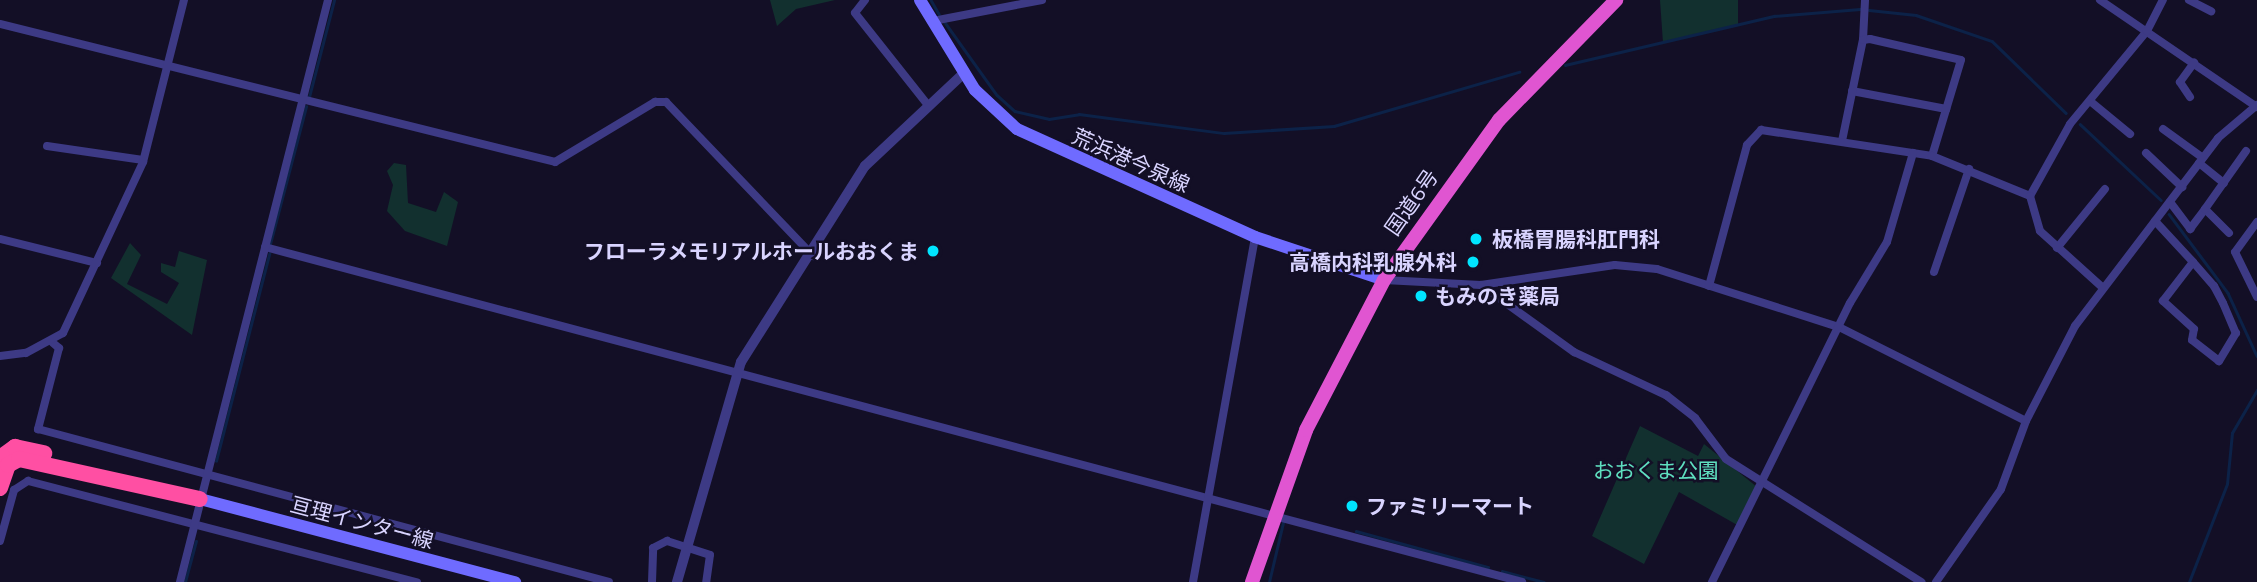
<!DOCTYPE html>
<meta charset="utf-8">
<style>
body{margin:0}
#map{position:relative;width:2257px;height:582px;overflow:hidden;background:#130f26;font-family:"Titillium Web","Noto Sans JP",sans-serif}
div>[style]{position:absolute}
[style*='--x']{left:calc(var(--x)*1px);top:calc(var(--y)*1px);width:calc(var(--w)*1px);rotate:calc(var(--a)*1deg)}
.green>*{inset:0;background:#12302f}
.stream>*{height:2.5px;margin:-1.25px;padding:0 1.25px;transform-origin:1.25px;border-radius:1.25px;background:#0c2248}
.minor>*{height:8px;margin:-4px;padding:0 4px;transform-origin:4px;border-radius:4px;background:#3d3a85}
.tertiary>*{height:10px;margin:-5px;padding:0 5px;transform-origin:5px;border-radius:5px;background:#3d3a85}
.secondary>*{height:12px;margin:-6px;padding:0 6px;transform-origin:6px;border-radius:6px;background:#6f6bff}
.trunk>*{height:14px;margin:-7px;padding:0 7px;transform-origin:7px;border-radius:7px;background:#e055d1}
.motorway>*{height:16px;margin:-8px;padding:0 8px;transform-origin:8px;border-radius:8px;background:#ff4fa3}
.dots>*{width:19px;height:19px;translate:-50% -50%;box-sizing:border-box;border:4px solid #130f26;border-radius:50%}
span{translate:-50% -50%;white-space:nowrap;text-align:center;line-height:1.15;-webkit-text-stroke:5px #130f26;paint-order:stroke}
.street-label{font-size:21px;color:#d9d4ff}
.poi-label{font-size:21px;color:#d9d4ff;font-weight:700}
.left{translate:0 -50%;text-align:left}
.right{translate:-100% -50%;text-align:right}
.park-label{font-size:21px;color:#5fe0c0}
</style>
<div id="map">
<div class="green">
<i style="clip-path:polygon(770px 0,835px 0,796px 9px,777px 26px)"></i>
<i style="clip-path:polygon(1660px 0,1738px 0,1738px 26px,1663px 43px)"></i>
<i style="clip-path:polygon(394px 163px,406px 165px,408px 203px,436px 212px,444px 192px,458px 202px,447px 246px,405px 231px,387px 211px,393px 185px,387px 171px)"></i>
<i style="clip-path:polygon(130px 243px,141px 255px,127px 284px,167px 304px,179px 283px,161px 272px,161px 263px,175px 267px,179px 251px,207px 260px,192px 335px,111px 278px)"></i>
<i style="clip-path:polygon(1640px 426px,1698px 456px,1704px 444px,1757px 487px,1739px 526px,1679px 492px,1644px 564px,1592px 536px)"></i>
</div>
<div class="stream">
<i style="--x:931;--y:0;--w:16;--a:60"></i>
<i style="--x:1869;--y:10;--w:47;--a:6.1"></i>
<i style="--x:1916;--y:15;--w:80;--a:18.9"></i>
<i style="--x:1992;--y:41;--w:103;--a:44.2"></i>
<i style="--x:944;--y:21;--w:91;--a:54.4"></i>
<i style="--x:997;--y:95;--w:24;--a:42"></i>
<i style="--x:1015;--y:111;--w:35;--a:13"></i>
<i style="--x:1049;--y:119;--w:30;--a:-9"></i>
<i style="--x:1079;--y:114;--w:146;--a:7.5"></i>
<i style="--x:1224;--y:133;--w:110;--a:-3.6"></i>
<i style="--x:1334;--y:126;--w:193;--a:-16.3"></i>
<i style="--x:1565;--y:65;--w:215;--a:-13.2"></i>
<i style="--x:1774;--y:16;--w:86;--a:-4.7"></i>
<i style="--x:309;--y:97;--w:100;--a:-75.5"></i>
<i style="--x:2080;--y:124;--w:111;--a:43.2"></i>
<i style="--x:2169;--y:214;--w:99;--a:53.2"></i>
<i style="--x:2228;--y:293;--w:69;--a:65.3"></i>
<i style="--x:270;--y:244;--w:142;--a:-75.3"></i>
<i style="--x:216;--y:461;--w:214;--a:-75.6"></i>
<i style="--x:1356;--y:531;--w:137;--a:15.3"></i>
<i style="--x:1502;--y:571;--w:43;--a:14.7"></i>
<i style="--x:185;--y:582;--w:42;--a:-75"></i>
<i style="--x:1269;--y:582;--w:61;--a:-76.7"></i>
<i style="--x:2189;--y:582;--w:105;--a:-68.8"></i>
<i style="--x:2227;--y:484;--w:51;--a:-84.4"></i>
<i style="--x:2232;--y:433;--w:50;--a:-59.8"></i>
</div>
<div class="minor">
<i style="--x:865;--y:0;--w:16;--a:128"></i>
<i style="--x:855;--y:13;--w:116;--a:51.6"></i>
<i style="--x:2100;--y:0;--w:190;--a:34.3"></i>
<i style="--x:2189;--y:0;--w:25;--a:27"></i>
<i style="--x:933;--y:21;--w:111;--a:-10.9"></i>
<i style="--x:0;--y:24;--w:572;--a:13.96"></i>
<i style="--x:555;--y:162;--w:117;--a:-31"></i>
<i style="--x:655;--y:102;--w:11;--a:0"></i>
<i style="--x:666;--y:102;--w:213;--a:46.3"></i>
<i style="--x:1863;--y:40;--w:40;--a:-87.1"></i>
<i style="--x:1852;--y:91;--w:96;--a:10.8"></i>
<i style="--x:2190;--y:97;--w:18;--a:-124"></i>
<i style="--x:2180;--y:82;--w:24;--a:-54"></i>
<i style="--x:2090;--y:101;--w:52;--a:39.5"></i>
<i style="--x:2163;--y:129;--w:49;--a:35.9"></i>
<i style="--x:1842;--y:141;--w:103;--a:-78.3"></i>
<i style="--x:1863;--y:40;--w:7;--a:-8"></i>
<i style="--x:1870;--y:39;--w:93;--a:13"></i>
<i style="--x:1961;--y:60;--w:100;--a:106.8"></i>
<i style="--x:47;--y:146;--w:97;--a:8.3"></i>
<i style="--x:2146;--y:153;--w:50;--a:43.4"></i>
<i style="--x:2199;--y:163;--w:32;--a:39"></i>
<i style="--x:2030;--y:196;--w:82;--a:-60.9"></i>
<i style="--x:2070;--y:124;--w:121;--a:-50.4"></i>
<i style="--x:2147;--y:31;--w:35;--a:-63"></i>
<i style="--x:2170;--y:202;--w:34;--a:53"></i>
<i style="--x:2190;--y:229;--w:25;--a:-53"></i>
<i style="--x:2155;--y:221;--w:56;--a:47.2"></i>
<i style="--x:2193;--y:262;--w:32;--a:49"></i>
<i style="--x:2214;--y:286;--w:19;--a:62"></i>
<i style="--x:2223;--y:303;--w:33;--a:67"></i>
<i style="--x:2236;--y:333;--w:33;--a:121"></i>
<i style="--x:2219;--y:361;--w:34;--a:-142"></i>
<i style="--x:2192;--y:340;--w:11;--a:-80"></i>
<i style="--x:2194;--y:329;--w:42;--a:-137.9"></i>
<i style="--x:2163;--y:301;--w:49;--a:-52.4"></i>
<i style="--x:2257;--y:222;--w:37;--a:126"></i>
<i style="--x:2235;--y:252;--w:50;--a:63.9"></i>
<i style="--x:2229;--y:233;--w:34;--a:-135"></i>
<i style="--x:2205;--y:209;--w:71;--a:-54.7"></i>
<i style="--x:0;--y:239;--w:100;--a:13.9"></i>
<i style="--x:265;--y:247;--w:1301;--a:14.92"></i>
<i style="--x:2057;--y:248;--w:76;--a:-50.9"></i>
<i style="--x:1934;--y:272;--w:109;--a:-71.2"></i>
<i style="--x:1384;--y:280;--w:97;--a:3"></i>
<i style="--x:1481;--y:285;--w:135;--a:-8.5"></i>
<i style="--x:1615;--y:265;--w:42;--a:5.4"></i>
<i style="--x:1657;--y:269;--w:191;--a:17.7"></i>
<i style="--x:1839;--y:327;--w:209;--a:26.7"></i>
<i style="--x:1481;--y:285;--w:115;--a:35.8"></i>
<i style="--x:1574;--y:352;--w:102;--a:25.1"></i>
<i style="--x:1666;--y:395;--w:37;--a:38"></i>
<i style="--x:1695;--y:418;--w:51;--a:52.9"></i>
<i style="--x:1726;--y:459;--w:231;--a:32.2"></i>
<i style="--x:1709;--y:286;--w:146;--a:-74.9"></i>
<i style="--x:1747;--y:145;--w:21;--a:-47"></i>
<i style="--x:1761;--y:130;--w:173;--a:8.6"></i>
<i style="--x:1932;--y:156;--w:106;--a:22.2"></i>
<i style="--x:2030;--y:196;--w:36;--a:74"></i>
<i style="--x:2040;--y:231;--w:85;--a:42.1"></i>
<i style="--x:53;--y:343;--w:8;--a:40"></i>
<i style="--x:59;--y:348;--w:84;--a:104.5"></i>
<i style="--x:38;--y:429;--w:591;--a:15"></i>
<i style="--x:0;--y:356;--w:26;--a:-7"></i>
<i style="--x:26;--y:353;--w:42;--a:-28.4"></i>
<i style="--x:63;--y:333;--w:189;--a:-64.9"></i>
<i style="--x:143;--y:162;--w:167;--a:-75.8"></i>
<i style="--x:0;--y:541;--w:53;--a:-74.6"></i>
<i style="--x:14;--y:490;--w:17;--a:-33"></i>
<i style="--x:28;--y:481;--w:402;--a:14.6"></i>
<i style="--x:180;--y:582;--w:601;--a:-75.73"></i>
<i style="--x:652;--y:582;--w:34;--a:-88"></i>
<i style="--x:653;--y:548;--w:16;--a:-27"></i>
<i style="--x:667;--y:541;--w:45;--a:18"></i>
<i style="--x:710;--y:555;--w:27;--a:98"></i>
<i style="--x:1193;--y:582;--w:351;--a:-79.8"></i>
<i style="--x:1712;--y:582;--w:311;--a:-63.7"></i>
<i style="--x:1850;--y:303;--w:71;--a:-58.8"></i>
<i style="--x:1887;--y:242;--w:93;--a:-73.7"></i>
<i style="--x:1936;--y:582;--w:113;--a:-55"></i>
<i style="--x:2001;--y:489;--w:72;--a:-69.8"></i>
<i style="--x:2026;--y:421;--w:107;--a:-62.7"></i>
<i style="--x:2075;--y:326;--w:236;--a:-52.7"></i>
<i style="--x:2218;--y:138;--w:51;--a:-40.2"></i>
</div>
<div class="tertiary">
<i style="--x:677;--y:582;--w:229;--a:-73.8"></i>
<i style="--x:741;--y:362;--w:232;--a:-57.7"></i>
<i style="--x:865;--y:166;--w:136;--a:-43.2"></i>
</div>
<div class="secondary">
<i style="--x:920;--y:0;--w:105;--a:58.6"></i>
<i style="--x:975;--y:90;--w:57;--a:42.9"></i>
<i style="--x:1017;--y:129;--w:261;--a:24.4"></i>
<i style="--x:1255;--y:237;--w:136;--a:18.4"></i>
<i style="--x:200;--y:499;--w:326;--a:14.8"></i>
</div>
<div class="trunk">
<i style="--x:1252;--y:582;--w:161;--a:-70.4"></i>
<i style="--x:1306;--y:430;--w:169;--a:-62.5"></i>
<i style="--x:1384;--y:280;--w:197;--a:-54.3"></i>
<i style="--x:1499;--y:120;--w:168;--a:-45.7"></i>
</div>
<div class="motorway">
<i style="--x:0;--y:458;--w:19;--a:-36"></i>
<i style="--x:15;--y:447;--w:30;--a:12"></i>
<i style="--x:0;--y:488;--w:24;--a:-71"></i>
<i style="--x:8;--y:465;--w:13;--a:-29"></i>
<i style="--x:19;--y:459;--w:185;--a:12.5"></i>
</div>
<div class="dots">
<i style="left:1476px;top:239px;background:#00e5ff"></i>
<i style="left:933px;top:251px;background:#00e5ff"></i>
<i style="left:1473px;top:262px;background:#00e5ff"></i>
<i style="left:1421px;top:296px;background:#00e5ff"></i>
<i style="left:1352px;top:506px;background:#00e5ff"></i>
</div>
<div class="street-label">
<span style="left:1131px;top:160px;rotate:24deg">荒浜港今泉線</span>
<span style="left:1411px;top:202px;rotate:-55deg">国道6号</span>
<span style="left:362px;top:522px;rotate:15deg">亘理インター線</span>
</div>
<div class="poi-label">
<span class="left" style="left:1492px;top:239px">板橋胃腸科肛門科</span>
<span class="right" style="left:919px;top:251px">フローラメモリアルホールおおくま</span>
<span class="right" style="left:1457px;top:262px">高橋内科乳腺外科</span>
<span class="left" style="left:1435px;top:296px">もみのき薬局</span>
<span class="left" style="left:1366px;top:506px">ファミリーマート</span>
</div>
<div class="park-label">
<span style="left:1656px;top:470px">おおくま公園</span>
</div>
</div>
